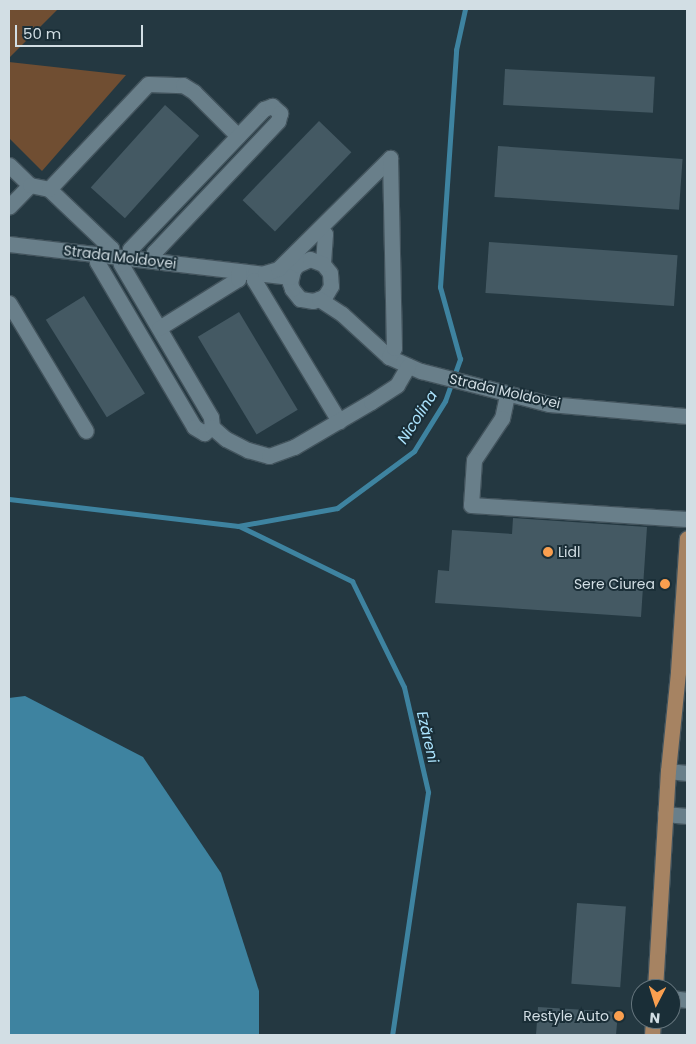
<!DOCTYPE html>
<meta charset="utf-8">
<style>
body{margin:0}
#map{position:relative;width:696px;height:1044px;overflow:hidden;background:#243841;font-family:Poppins,sans-serif}
div>[style]{position:absolute}
[style*='--x']{left:calc(var(--x)*1px);top:calc(var(--y)*1px);width:calc(var(--w)*1px);rotate:calc(var(--a)*1deg)}
.green>*{inset:0;background:#704e32}
.water>*{inset:0;background:#3e83a0}
.stream>*{height:5px;margin:-2.5px;padding:0 2.5px;transform-origin:2.5px;border-radius:2.5px;background:#3e83a0}
.building>*{inset:0;background:#445963;transform-origin:0 0}
.roads{filter:drop-shadow(1px 0 #43545d) drop-shadow(-1px 0 #43545d) drop-shadow(0 1px #43545d) drop-shadow(0 -1px #43545d)}
.minor>*{height:15px;margin:-7.5px;padding:0 7.5px;transform-origin:7.5px;border-radius:7.5px;background:#697f8a}
.major>*{height:15px;margin:-7.5px;padding:0 7.5px;transform-origin:7.5px;border-radius:7.5px;background:#a68362}
.dots>*{width:14px;height:14px;translate:-50% -50%;box-sizing:border-box;border:2px solid #1a2e37;border-radius:50%}
span{translate:-50% -50%;white-space:nowrap;text-align:center;line-height:1.15;-webkit-text-stroke:4px #1a2e37;paint-order:stroke}
.street-label{font-size:14px;color:#d2dee4}
.poi-label{font-size:14px;color:#d2dee4}
.left{translate:0 -50%;text-align:left}
.right{translate:-100% -50%;text-align:right}
.water-label{font-size:15px;color:#ace4fe;font-style:italic}
.frame{position:absolute;inset:0;border:10px solid #d2dee4;pointer-events:none}
.north{position:absolute;left:631px;top:979px;width:50px;height:50px;box-sizing:border-box;background:#1a2e37;border:1px solid #64747c;border-radius:50%;rotate:185deg;font-size:14px;font-weight:700;line-height:20px;text-align:center;color:#d2dee4}
.north::after{content:'';display:block;margin:auto;width:18px;height:22px;background:#fa9f4f;clip-path:polygon(50% 0,100% 100%,50% 72%,0 100%)}
.scale{position:absolute;left:15px;top:25px;width:128px;height:22px;box-sizing:border-box;border:2px solid #d2dee4;border-top:0;padding-left:6px;font-size:15px;line-height:18px;white-space:nowrap;color:#d2dee4;-webkit-text-stroke:4px #1a2e37;paint-order:stroke}
</style>
<div id="map">
<div class="green">
<i style="clip-path:polygon(9px 9px,58px 9px,9px 58px)"></i>
<i style="clip-path:polygon(9px 62px,126px 75px,42px 171px,9px 138px)"></i>
</div>
<div class="water">
<i style="clip-path:polygon(25px 696px,143px 757px,221px 873px,259px 991px,259px 1035px,9px 1035px,9px 698px)"></i>
</div>
<div class="stream">
<i style="--x:9;--y:499;--w:231;--a:6.7"></i>
<i style="--x:238;--y:526;--w:101;--a:-10.3"></i>
<i style="--x:337;--y:508;--w:96;--a:-36.5"></i>
<i style="--x:414;--y:451;--w:59;--a:-58.2"></i>
<i style="--x:445;--y:401;--w:45;--a:-70.3"></i>
<i style="--x:460;--y:359;--w:75;--a:-105.5"></i>
<i style="--x:440;--y:287;--w:238;--a:-86.1"></i>
<i style="--x:456;--y:50;--w:42;--a:-77.6"></i>
<i style="--x:239;--y:526;--w:126;--a:26"></i>
<i style="--x:352;--y:581;--w:118;--a:63.9"></i>
<i style="--x:404;--y:687;--w:108;--a:77.1"></i>
<i style="--x:428;--y:792;--w:246;--a:98.4"></i>
</div>
<div class="building">
<i style="left:505px;top:69px;width:150px;height:36px;rotate:3deg"></i>
<i style="left:165px;top:105px;width:46px;height:111px;rotate:42deg"></i>
<i style="left:319px;top:121px;width:45px;height:110px;rotate:44deg"></i>
<i style="left:498px;top:146px;width:185px;height:51px;rotate:4deg"></i>
<i style="left:489px;top:242px;width:189px;height:51px;rotate:4deg"></i>
<i style="left:84px;top:296px;width:115px;height:45px;rotate:58deg"></i>
<i style="left:239px;top:312px;width:114px;height:48px;rotate:59deg"></i>
<i style="clip-path:polygon(513px 518px,647px 527px,641px 617px,435px 603px,438px 570px,449px 571px,452px 530px,512px 534px)"></i>
<i style="left:577px;top:903px;width:49px;height:81px;rotate:4deg"></i>
<i style="clip-path:polygon(538px 1007px,618px 1012px,616px 1035px,536px 1035px)"></i>
</div>
<div class="roads">
<div class="minor">
<i style="--x:9;--y:165;--w:29;--a:44"></i>
<i style="--x:30;--y:185;--w:30;--a:134"></i>
<i style="--x:30;--y:185;--w:19;--a:12"></i>
<i style="--x:49;--y:189;--w:86;--a:43.6"></i>
<i style="--x:111;--y:248;--w:8;--a:90"></i>
<i style="--x:49;--y:189;--w:144;--a:-46.7"></i>
<i style="--x:148;--y:84;--w:35;--a:2"></i>
<i style="--x:183;--y:85;--w:13;--a:32"></i>
<i style="--x:194;--y:92;--w:62;--a:45"></i>
<i style="--x:320;--y:229;--w:7;--a:45"></i>
<i style="--x:325;--y:234;--w:30;--a:94"></i>
<i style="--x:323;--y:264;--w:11;--a:52"></i>
<i style="--x:330;--y:273;--w:13;--a:86"></i>
<i style="--x:331;--y:286;--w:12;--a:121"></i>
<i style="--x:325;--y:296;--w:7;--a:153"></i>
<i style="--x:319;--y:299;--w:6;--a:162"></i>
<i style="--x:313;--y:301;--w:13;--a:-171"></i>
<i style="--x:300;--y:299;--w:13;--a:-129"></i>
<i style="--x:292;--y:289;--w:6;--a:-108"></i>
<i style="--x:290;--y:283;--w:13;--a:-77"></i>
<i style="--x:293;--y:270;--w:6;--a:-51"></i>
<i style="--x:297;--y:265;--w:14;--a:-25"></i>
<i style="--x:310;--y:259;--w:14;--a:21"></i>
<i style="--x:9;--y:244;--w:283;--a:6.7"></i>
<i style="--x:97;--y:255;--w:7;--a:90"></i>
<i style="--x:97;--y:262;--w:191;--a:59.5"></i>
<i style="--x:194;--y:427;--w:12;--a:31"></i>
<i style="--x:204;--y:433;--w:10;--a:-37"></i>
<i style="--x:212;--y:427;--w:10;--a:-96"></i>
<i style="--x:211;--y:417;--w:178;--a:-120.5"></i>
<i style="--x:121;--y:264;--w:6;--a:-90"></i>
<i style="--x:128;--y:258;--w:9;--a:-77"></i>
<i style="--x:130;--y:249;--w:194;--a:-46.3"></i>
<i style="--x:264;--y:109;--w:9;--a:-21"></i>
<i style="--x:272;--y:106;--w:11;--a:41"></i>
<i style="--x:280;--y:113;--w:8;--a:104"></i>
<i style="--x:278;--y:121;--w:180;--a:133.4"></i>
<i style="--x:154;--y:252;--w:9;--a:103"></i>
<i style="--x:255;--y:273;--w:7;--a:98"></i>
<i style="--x:254;--y:280;--w:165;--a:58.9"></i>
<i style="--x:265;--y:273;--w:14;--a:-17"></i>
<i style="--x:278;--y:269;--w:158;--a:-44.7"></i>
<i style="--x:319;--y:299;--w:27;--a:33"></i>
<i style="--x:342;--y:314;--w:64;--a:42.5"></i>
<i style="--x:389;--y:357;--w:35;--a:24"></i>
<i style="--x:421;--y:371;--w:132;--a:14.5"></i>
<i style="--x:549;--y:404;--w:139;--a:5"></i>
<i style="--x:9;--y:303;--w:149;--a:59"></i>
<i style="--x:159;--y:328;--w:93;--a:-31.8"></i>
<i style="--x:238;--y:279;--w:8;--a:-83"></i>
<i style="--x:389;--y:357;--w:10;--a:-61"></i>
<i style="--x:394;--y:348;--w:190;--a:-91.2"></i>
<i style="--x:507;--y:395;--w:24;--a:102"></i>
<i style="--x:502;--y:418;--w:50;--a:123.7"></i>
<i style="--x:474;--y:460;--w:45;--a:93.8"></i>
<i style="--x:471;--y:505;--w:216;--a:3.7"></i>
<i style="--x:212;--y:427;--w:18;--a:41"></i>
<i style="--x:226;--y:439;--w:25;--a:27"></i>
<i style="--x:248;--y:450;--w:22;--a:16"></i>
<i style="--x:269;--y:456;--w:27;--a:-20"></i>
<i style="--x:294;--y:447;--w:89;--a:-30.3"></i>
<i style="--x:371;--y:402;--w:31;--a:-33"></i>
<i style="--x:397;--y:385;--w:22;--a:-60"></i>
<i style="--x:668;--y:771;--w:19;--a:6"></i>
<i style="--x:665;--y:814;--w:22;--a:5"></i>
<i style="--x:671;--y:998;--w:16;--a:7"></i>
</div>
<div class="major">
<i style="--x:655;--y:989;--w:218;--a:-86.6"></i>
<i style="--x:668;--y:771;--w:100;--a:-84.2"></i>
<i style="--x:678;--y:672;--w:134;--a:-86.2"></i>
<i style="--x:652;--y:1035;--w:16;--a:-86"></i>
</div>
</div>
<div class="dots">
<i style="left:548px;top:552px;background:#fa9f4f"></i>
<i style="left:665px;top:584px;background:#fa9f4f"></i>
<i style="left:619px;top:1016px;background:#fa9f4f"></i>
</div>
<div class="street-label">
<span style="left:120px;top:257px;rotate:7deg">Strada Moldovei</span>
<span style="left:505px;top:391px;rotate:13deg">Strada Moldovei</span>
</div>
<div class="poi-label">
<span class="left" style="left:558px;top:552px">Lidl</span>
<span class="right" style="left:655px;top:584px">Sere Ciurea</span>
<span class="right" style="left:609px;top:1016px">Restyle Auto</span>
</div>
<div class="water-label">
<span style="left:417px;top:417px;rotate:-57deg">Nicolina</span>
<span style="left:428px;top:737px;rotate:77deg">Ezăreni</span>
</div>
<div class="frame"></div>
<div class="north">N</div>
<div class="scale">50 m</div>
</div>
